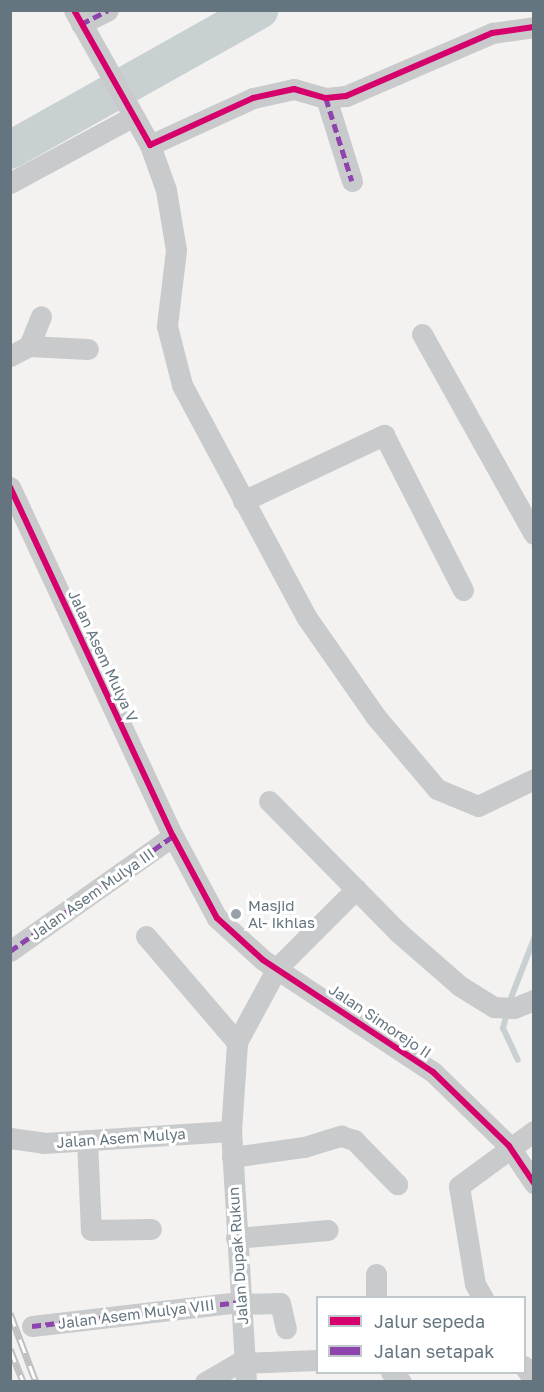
<!DOCTYPE html>
<style>
body{margin:0}
#map{position:relative;width:544px;height:1392px;overflow:hidden;background:#f3f2f1;font-family:"Golos Text",sans-serif}
div>[style]{position:absolute}
[style*='--x']{left:calc(var(--x)*1px);top:calc(var(--y)*1px);width:calc(var(--w)*1px);rotate:calc(var(--a)*1deg)}
.stream>*{height:6px;margin:-3px;padding:0 3px;transform-origin:3px;border-radius:3px;background:#c8d0d2}
.river>*{height:38px;margin:-19px;padding:0 19px;transform-origin:19px;border-radius:19px;background:#c8d0d2}
.minor>*{height:21px;margin:-10.5px;padding:0 10.5px;transform-origin:10.5px;border-radius:10.5px;background:#c8cacb}
.rail>*{height:7px;margin-top:-3.5px;transform-origin:0;background:repeating-linear-gradient(90deg,#fff 0 14px,#bebfc0 0 28px);box-sizing:border-box;border-block:2px solid #bebfc0}
.quiet>*{height:4.5px;margin-top:-2.25px;transform-origin:0;background:repeating-linear-gradient(90deg,#8e44ad 0 9px,transparent 0 13.5px)}
.cycleway>*{height:6px;margin:-3px;padding:0 3px;transform-origin:3px;border-radius:3px;background:#d6006c}
.dots>*{width:16px;height:16px;translate:-50% -50%;box-sizing:border-box;border:3px solid #fff;border-radius:50%}
span{translate:-50% -50%;white-space:nowrap;text-align:center;line-height:1.15;-webkit-text-stroke:6px #fff;paint-order:stroke}
.street-label{font-size:15px;color:#65757f}
.poi-label{font-size:15px;color:#65757f}
.left{translate:0 -50%;text-align:left}
.frame{position:absolute;inset:0;border:12px solid #65757f;pointer-events:none}
.legend{position:absolute;left:316px;top:1296px;width:210px;height:78px;box-sizing:border-box;background:#fff;border:2px solid #c1c8cc;margin:0;padding:8px 10px;list-style:none;font-size:18px;color:#65757f}
.legend li{display:flex;align-items:center;gap:12px;height:30px}
.legend b{width:30px;border:2px solid #c1c8cc}
</style>
<div id="map">
<div class="stream">
<i style="--x:509;--y:1003;--w:69;--a:-68.7"></i>
<i style="--x:507;--y:1013;--w:16;--a:105"></i>
<i style="--x:503;--y:1028;--w:35;--a:65"></i>
</div>
<div class="river">
<i style="--x:10;--y:150;--w:286;--a:-29.3"></i>
</div>
<div class="minor">
<i style="--x:74;--y:10;--w:155;--a:60.6"></i>
<i style="--x:150;--y:145;--w:48;--a:70.4"></i>
<i style="--x:166;--y:190;--w:61;--a:80.5"></i>
<i style="--x:176;--y:250;--w:77;--a:96.8"></i>
<i style="--x:167;--y:326;--w:61;--a:75.7"></i>
<i style="--x:182;--y:385;--w:264;--a:61.8"></i>
<i style="--x:307;--y:618;--w:121;--a:55.1"></i>
<i style="--x:376;--y:717;--w:94;--a:49.7"></i>
<i style="--x:437;--y:789;--w:44;--a:22.5"></i>
<i style="--x:478;--y:806;--w:62;--a:-25.7"></i>
<i style="--x:81;--y:24;--w:30;--a:-27"></i>
<i style="--x:326;--y:98;--w:87;--a:72.6"></i>
<i style="--x:150;--y:145;--w:113;--a:-24.5"></i>
<i style="--x:253;--y:98;--w:42;--a:-12.4"></i>
<i style="--x:294;--y:89;--w:33;--a:16"></i>
<i style="--x:326;--y:98;--w:20;--a:-6"></i>
<i style="--x:346;--y:96;--w:159;--a:-23.3"></i>
<i style="--x:492;--y:33;--w:42;--a:-8.1"></i>
<i style="--x:10;--y:183;--w:139;--a:-28.4"></i>
<i style="--x:422;--y:334;--w:229;--a:60.8"></i>
<i style="--x:29;--y:346;--w:59;--a:2.9"></i>
<i style="--x:10;--y:356;--w:21;--a:-28"></i>
<i style="--x:29;--y:346;--w:32;--a:-68"></i>
<i style="--x:10;--y:487;--w:385;--a:65"></i>
<i style="--x:173;--y:836;--w:93;--a:61.8"></i>
<i style="--x:217;--y:918;--w:62;--a:42.4"></i>
<i style="--x:263;--y:960;--w:204;--a:33.4"></i>
<i style="--x:433;--y:1072;--w:106;--a:44.2"></i>
<i style="--x:509;--y:1146;--w:45;--a:56"></i>
<i style="--x:243;--y:501;--w:156;--a:-25.1"></i>
<i style="--x:384;--y:435;--w:174;--a:63"></i>
<i style="--x:269;--y:801;--w:184;--a:45.4"></i>
<i style="--x:398;--y:932;--w:82;--a:41.1"></i>
<i style="--x:460;--y:986;--w:40;--a:32"></i>
<i style="--x:494;--y:1007;--w:20;--a:3"></i>
<i style="--x:514;--y:1008;--w:22;--a:-22"></i>
<i style="--x:146;--y:936;--w:140;--a:49.4"></i>
<i style="--x:10;--y:951;--w:199;--a:-35.2"></i>
<i style="--x:10;--y:1138;--w:34;--a:8"></i>
<i style="--x:44;--y:1143;--w:187;--a:-3.7"></i>
<i style="--x:87;--y:1140;--w:90;--a:87.5"></i>
<i style="--x:91;--y:1230;--w:60;--a:-1"></i>
<i style="--x:232;--y:1157;--w:73;--a:-7.9"></i>
<i style="--x:304;--y:1147;--w:39;--a:-17"></i>
<i style="--x:341;--y:1136;--w:14;--a:17"></i>
<i style="--x:354;--y:1140;--w:62;--a:45.7"></i>
<i style="--x:236;--y:1238;--w:92;--a:-5"></i>
<i style="--x:376;--y:1298;--w:24;--a:-90"></i>
<i style="--x:483;--y:1298;--w:16;--a:-120"></i>
<i style="--x:475;--y:1284;--w:99;--a:-99.3"></i>
<i style="--x:459;--y:1186;--w:93;--a:-36.3"></i>
<i style="--x:240;--y:1304;--w:40;--a:-1.4"></i>
<i style="--x:280;--y:1303;--w:26;--a:77"></i>
<i style="--x:32;--y:1326;--w:209;--a:-6.6"></i>
<i style="--x:524;--y:1366;--w:17;--a:54"></i>
<i style="--x:391;--y:1372;--w:14;--a:45"></i>
<i style="--x:205;--y:1382;--w:38;--a:-30"></i>
<i style="--x:238;--y:1363;--w:80;--a:-2.1"></i>
<i style="--x:246;--y:1382;--w:251;--a:-93.4"></i>
<i style="--x:231;--y:1131;--w:89;--a:-86.1"></i>
<i style="--x:237;--y:1042;--w:84;--a:-61.6"></i>
<i style="--x:277;--y:968;--w:112;--a:-45"></i>
</div>
<div class="rail">
<i style="--x:10;--y:1313;--w:74;--a:69.4"></i>
<i style="--x:10;--y:1349;--w:35;--a:68"></i>
</div>
<div class="quiet">
<i style="--x:81;--y:24;--w:30;--a:-27"></i>
<i style="--x:326;--y:98;--w:87;--a:72.6"></i>
<i style="--x:10;--y:951;--w:199;--a:-35.2"></i>
<i style="--x:32;--y:1326;--w:209;--a:-6.6"></i>
</div>
<div class="cycleway">
<i style="--x:74;--y:10;--w:155;--a:60.6"></i>
<i style="--x:150;--y:145;--w:113;--a:-24.5"></i>
<i style="--x:253;--y:98;--w:42;--a:-12.4"></i>
<i style="--x:294;--y:89;--w:33;--a:16"></i>
<i style="--x:326;--y:98;--w:20;--a:-6"></i>
<i style="--x:346;--y:96;--w:159;--a:-23.3"></i>
<i style="--x:492;--y:33;--w:42;--a:-8.1"></i>
<i style="--x:10;--y:487;--w:385;--a:65"></i>
<i style="--x:173;--y:836;--w:93;--a:61.8"></i>
<i style="--x:217;--y:918;--w:62;--a:42.4"></i>
<i style="--x:263;--y:960;--w:204;--a:33.4"></i>
<i style="--x:433;--y:1072;--w:106;--a:44.2"></i>
<i style="--x:509;--y:1146;--w:45;--a:56"></i>
</div>
<div class="dots">
<i style="left:236px;top:914px;background:#97a1a7"></i>
</div>
<div class="street-label">
<span style="left:103px;top:656px;rotate:65deg">Jalan Asem Mulya V</span>
<span style="left:92px;top:894px;rotate:-35deg">Jalan Asem Mulya III</span>
<span style="left:380px;top:1021px;rotate:34deg">Jalan Simorejo II</span>
<span style="left:121px;top:1138px;rotate:-4deg">Jalan Asem Mulya</span>
<span style="left:238px;top:1256px;rotate:-94deg">Jalan Dupak Rukun</span>
<span style="left:136px;top:1314px;rotate:-7deg">Jalan Asem Mulya VIII</span>
</div>
<div class="poi-label">
<span class="left" style="left:248px;top:914px">Masjid<br>Al- Ikhlas</span>
</div>
<div class="frame"></div>
<ul class="legend">
<li><b style="height:8px;background:#d6006c"></b>Jalur sepeda</li>
<li><b style="height:8px;background:#8e44ad"></b>Jalan setapak</li>
</ul>
</div>
